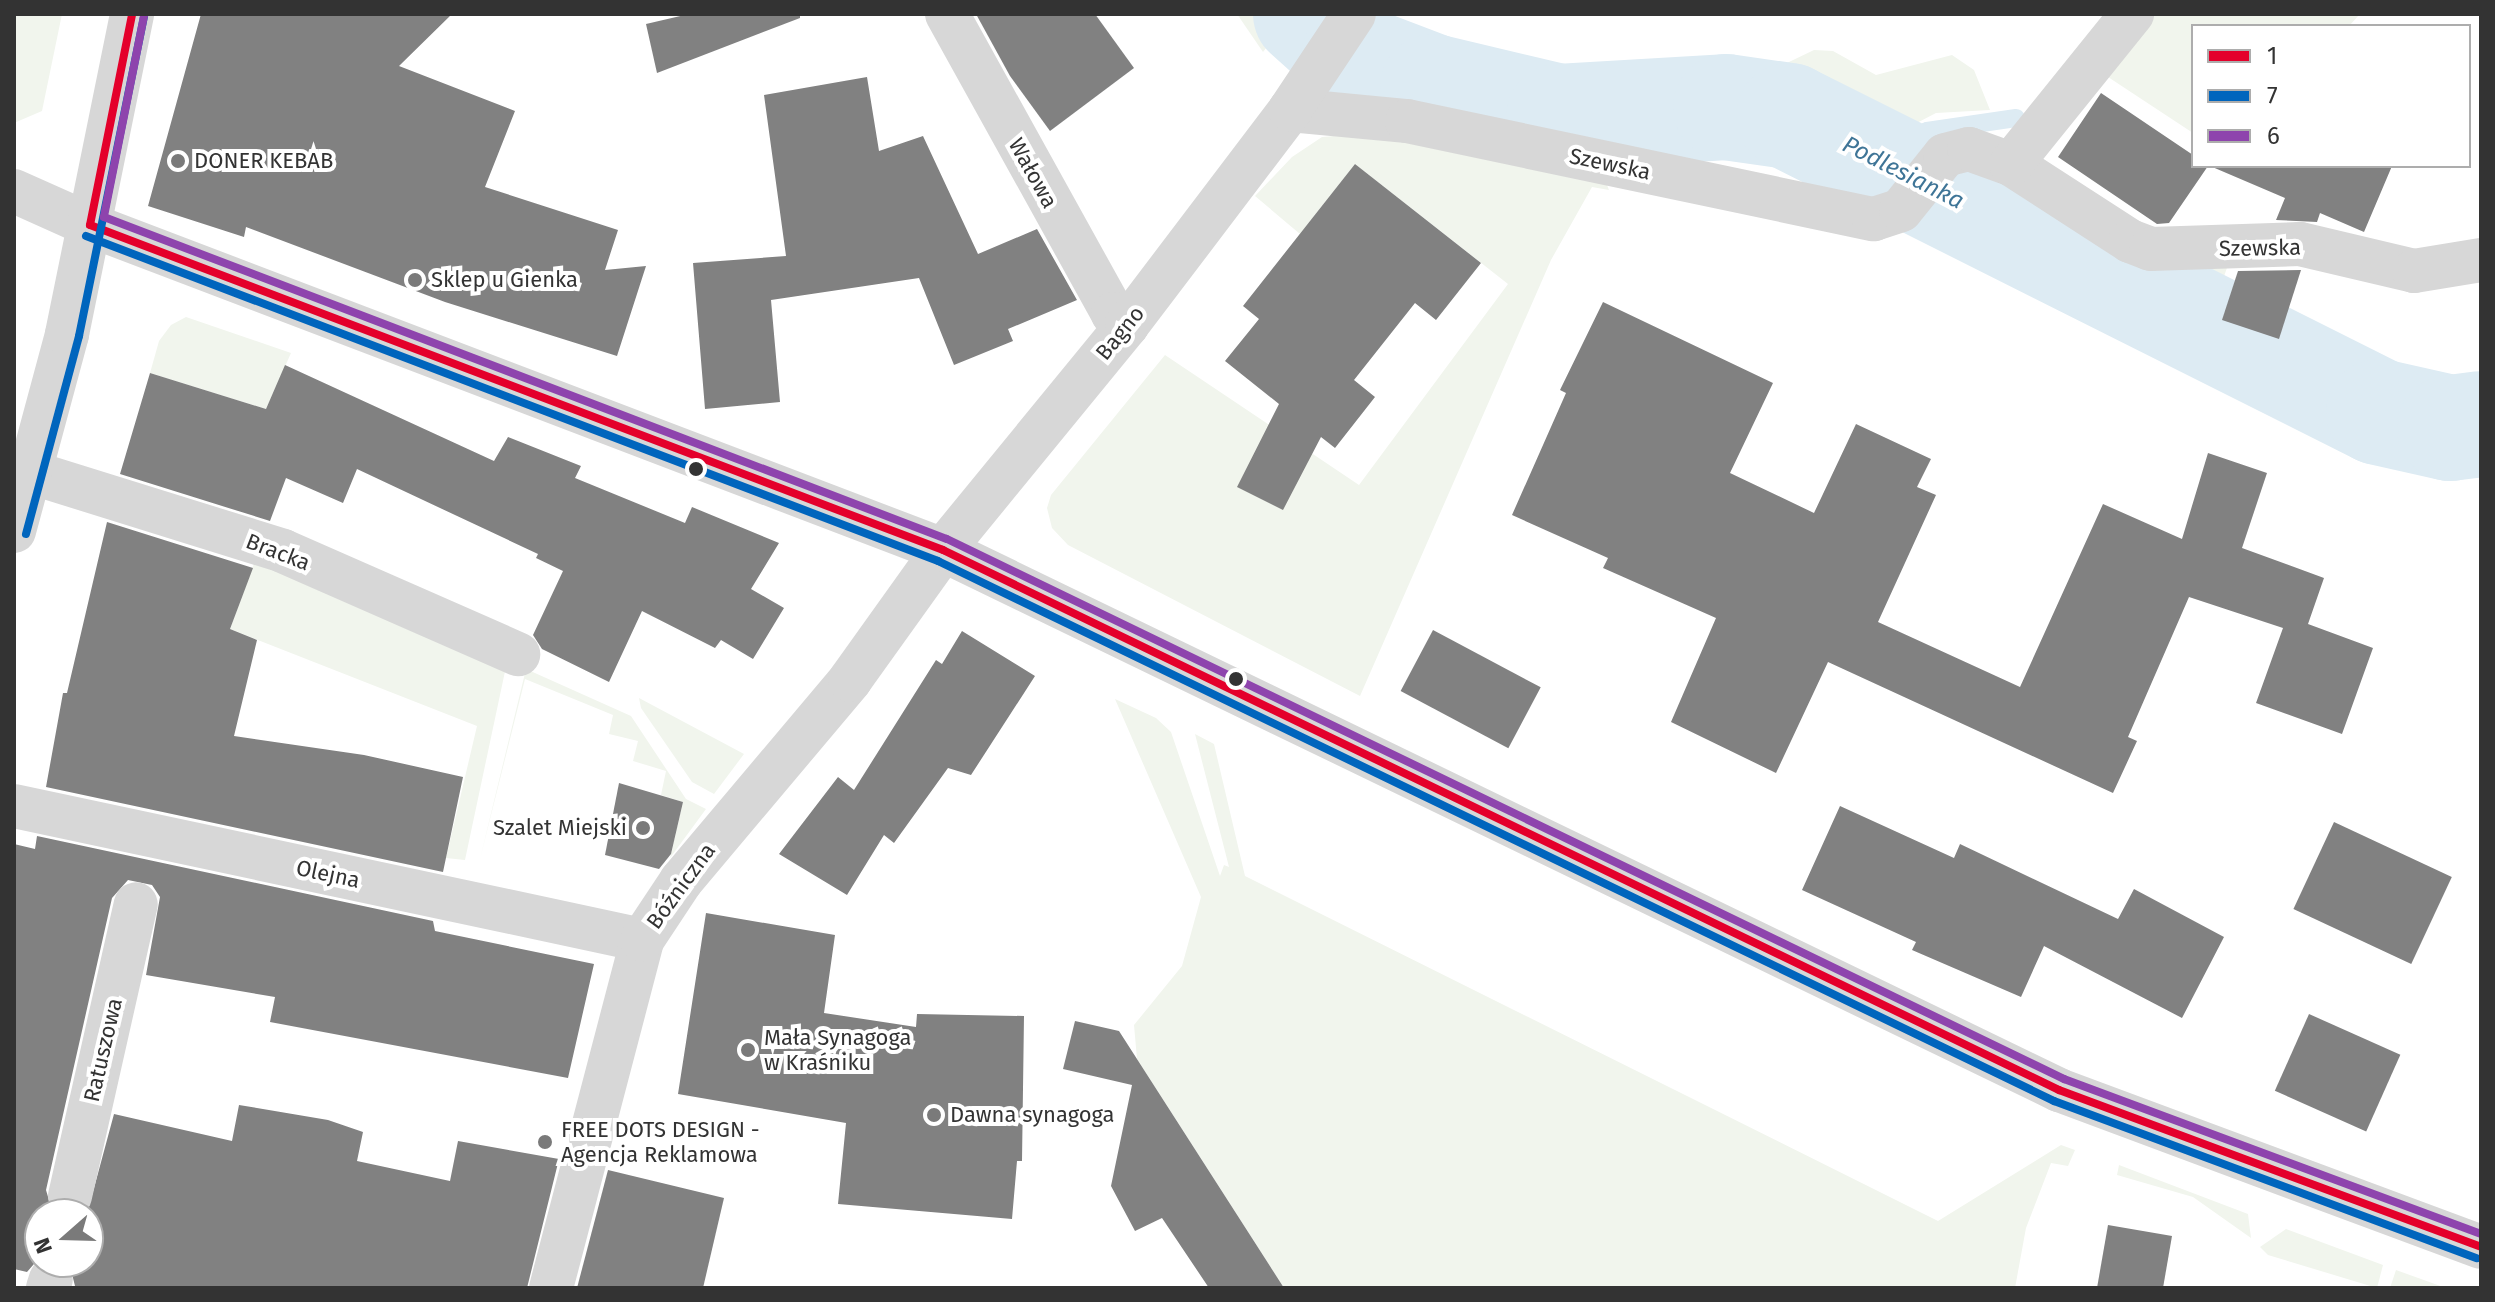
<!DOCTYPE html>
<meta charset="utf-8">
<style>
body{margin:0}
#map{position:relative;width:2495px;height:1302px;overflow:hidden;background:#fff;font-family:"Fira Sans",sans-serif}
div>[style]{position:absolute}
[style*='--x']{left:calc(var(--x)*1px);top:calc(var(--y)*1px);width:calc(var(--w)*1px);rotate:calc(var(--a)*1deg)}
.green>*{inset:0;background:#f1f5ed}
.stream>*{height:18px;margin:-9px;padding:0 9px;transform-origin:9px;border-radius:9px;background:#ddebf3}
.river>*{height:106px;margin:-53px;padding:0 53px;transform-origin:53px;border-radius:53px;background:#ddebf3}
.building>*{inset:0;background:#818181;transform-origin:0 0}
.minor>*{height:44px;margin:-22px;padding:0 22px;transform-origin:22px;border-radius:22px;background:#d7d7d7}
.bus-1>*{height:8px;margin:-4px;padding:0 4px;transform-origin:4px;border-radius:4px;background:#e4002b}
.bus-2>*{height:8px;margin:-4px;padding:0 4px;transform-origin:4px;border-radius:4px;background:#0065bd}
.bus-3>*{height:8px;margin:-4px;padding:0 4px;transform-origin:4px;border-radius:4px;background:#8e44ad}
.dots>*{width:22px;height:22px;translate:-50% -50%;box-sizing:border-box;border:4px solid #fff;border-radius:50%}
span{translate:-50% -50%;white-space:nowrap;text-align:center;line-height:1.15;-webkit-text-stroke:8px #fff;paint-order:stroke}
.poi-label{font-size:22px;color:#333}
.left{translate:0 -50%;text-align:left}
.right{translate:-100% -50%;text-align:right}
.street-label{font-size:22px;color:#333}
.water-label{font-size:24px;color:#3f7597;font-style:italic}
.frame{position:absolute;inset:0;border:16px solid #333;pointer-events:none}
.legend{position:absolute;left:2191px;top:24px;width:280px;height:144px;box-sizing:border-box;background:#fff;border:2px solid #adadad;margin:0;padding:10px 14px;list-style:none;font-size:24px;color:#333}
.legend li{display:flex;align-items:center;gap:16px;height:40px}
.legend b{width:40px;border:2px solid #adadad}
.north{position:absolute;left:24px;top:1198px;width:80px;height:80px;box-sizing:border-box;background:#fff;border:2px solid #adadad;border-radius:50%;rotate:250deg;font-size:22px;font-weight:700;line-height:32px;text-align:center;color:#333}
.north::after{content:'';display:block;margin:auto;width:28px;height:36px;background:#7a7a7a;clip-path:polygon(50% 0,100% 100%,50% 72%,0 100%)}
</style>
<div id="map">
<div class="green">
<i style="clip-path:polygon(14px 14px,62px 14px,42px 111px,14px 123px)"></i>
<i style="clip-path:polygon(1237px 14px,1292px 14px,1263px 52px)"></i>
<i style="clip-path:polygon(2151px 14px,2360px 14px,2349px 26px,2193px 26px,2193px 133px,2105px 75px)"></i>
<i style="clip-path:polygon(1362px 48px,1586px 105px,1635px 103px,1749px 81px,1814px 50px,1833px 51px,1876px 75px,1952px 55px,1974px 70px,1990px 110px,1936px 113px,1911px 126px,1881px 145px,1876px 157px,1897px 168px,1878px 187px,1859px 192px,1782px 168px,1798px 129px,1784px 123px,1726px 116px,1628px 123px,1630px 146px,1330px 96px,1335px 76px)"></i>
<i style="clip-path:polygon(1382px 132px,1607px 185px,1609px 190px,1592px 187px,1551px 260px,1360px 696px,1068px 545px,1052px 528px,1047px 508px,1051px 495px,1165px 355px,1359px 485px,1508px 284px,1355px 164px,1300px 234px,1255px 196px,1292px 157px,1322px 137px)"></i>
<i style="clip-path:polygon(1966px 170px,1988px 172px,2033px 207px,2128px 260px,2228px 265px,2209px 319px,2387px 397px,2460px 410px,2481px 406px,2481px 451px,2419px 448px,2281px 398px,2199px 359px,1929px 209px)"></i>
<i style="clip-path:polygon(186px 317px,291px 353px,266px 409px,150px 373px,159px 341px,171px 325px)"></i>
<i style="clip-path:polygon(256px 558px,507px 662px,465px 860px,446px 858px,477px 726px,230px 629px)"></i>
<i style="clip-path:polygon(526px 669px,631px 716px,686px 799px,706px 809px,670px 858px,683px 802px,661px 795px,666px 771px,633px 761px,638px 741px,609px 734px,613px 715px,525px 679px,479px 863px)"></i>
<i style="clip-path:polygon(639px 698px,744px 754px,714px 794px,692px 782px,641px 708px)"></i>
<i style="clip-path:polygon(1115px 699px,1156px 718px,1171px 732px,1220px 876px,1224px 865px,1229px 867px,1195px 734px,1214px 744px,1245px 876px,1938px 1221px,2061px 1145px,2075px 1150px,2068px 1166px,2051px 1163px,2026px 1228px,2015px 1288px,1284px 1288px,1137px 1059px,1134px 1025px,1182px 966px,1201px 897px)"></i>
<i style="clip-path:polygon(2119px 1165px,2248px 1214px,2251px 1238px,2193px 1197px,2117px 1175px)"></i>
<i style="clip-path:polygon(2286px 1229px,2383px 1265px,2377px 1288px,2268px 1255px,2260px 1247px)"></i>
<i style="clip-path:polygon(2396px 1270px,2446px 1288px,2390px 1288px)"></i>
</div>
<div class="stream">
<i style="--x:1883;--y:161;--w:53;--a:-34.3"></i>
<i style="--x:1927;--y:131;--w:90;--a:-8.3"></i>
</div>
<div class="river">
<i style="--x:1306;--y:14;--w:64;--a:41.9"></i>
<i style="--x:1354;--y:57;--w:85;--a:20.8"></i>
<i style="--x:1433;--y:87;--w:130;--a:13.4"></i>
<i style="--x:1559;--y:117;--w:167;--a:-3.4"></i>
<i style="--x:1726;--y:107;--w:64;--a:8.1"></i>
<i style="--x:1789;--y:116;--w:660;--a:26.64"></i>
<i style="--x:2379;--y:412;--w:73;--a:12.7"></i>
<i style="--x:2450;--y:428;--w:31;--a:-7"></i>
</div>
<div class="building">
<i style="clip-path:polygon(201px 14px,452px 14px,399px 66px,515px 111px,485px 187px,618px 230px,605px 270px,646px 266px,617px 356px,445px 302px,246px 227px,244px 237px,148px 206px)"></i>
<i style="clip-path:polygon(689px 14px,800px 14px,800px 18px,657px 73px,646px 24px)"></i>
<i style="clip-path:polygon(976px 14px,1095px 14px,1134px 68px,1050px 131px,1010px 76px)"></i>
<i style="clip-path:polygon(867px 77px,879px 151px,923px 136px,978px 254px,1037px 229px,1077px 300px,1008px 329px,1013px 341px,954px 365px,919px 278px,771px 300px,780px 402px,705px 409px,693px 263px,786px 256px,764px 95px)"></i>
<i style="clip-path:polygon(2101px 93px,2193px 155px,2193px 166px,2208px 166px,2169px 223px,2157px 224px,2058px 157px)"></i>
<i style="clip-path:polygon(1355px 164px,1481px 263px,1436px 320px,1415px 303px,1354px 380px,1375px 397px,1335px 448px,1321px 437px,1283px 510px,1237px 487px,1279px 404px,1225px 361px,1259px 319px,1243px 306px)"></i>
<i style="clip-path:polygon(2210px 166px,2392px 166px,2364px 232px,2320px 213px,2317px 222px,2276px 220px,2285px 198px)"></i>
<i style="clip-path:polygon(2301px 270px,2279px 339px,2222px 320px,2238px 271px)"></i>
<i style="clip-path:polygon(1603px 302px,1773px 383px,1730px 473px,1814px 513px,1856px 424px,1931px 459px,1917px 487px,1936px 495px,1878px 622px,2020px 687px,2103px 504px,2182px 539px,2208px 453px,2267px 473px,2242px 548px,2324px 578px,2308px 624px,2373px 648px,2342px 734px,2256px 703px,2283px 628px,2189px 597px,2128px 737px,2137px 741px,2113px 793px,1828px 662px,1776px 773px,1671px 722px,1716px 618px,1603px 568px,1608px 558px,1512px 515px,1566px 393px,1560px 390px)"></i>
<i style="clip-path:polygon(285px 365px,494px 461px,508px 437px,581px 466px,575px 478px,685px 523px,692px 507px,779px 543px,751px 589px,784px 608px,753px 659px,721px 640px,715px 648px,642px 611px,609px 682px,542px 649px,533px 635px,563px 571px,536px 558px,538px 554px,357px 469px,343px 503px,286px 478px,270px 521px,120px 474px,150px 373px,266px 409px)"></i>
<i style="clip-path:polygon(107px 522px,253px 568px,230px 629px,257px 640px,234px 736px,364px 755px,463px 777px,443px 872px,46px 787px,63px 693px,67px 693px)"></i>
<i style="left:1433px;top:630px;width:122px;height:69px;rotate:28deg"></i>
<i style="clip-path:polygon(962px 631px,1035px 676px,971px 775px,948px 768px,894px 843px,884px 835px,847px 895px,779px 854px,838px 777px,854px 790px,936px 660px,942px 664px)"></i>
<i style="clip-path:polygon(619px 783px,683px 802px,671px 854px,659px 869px,605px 855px)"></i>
<i style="clip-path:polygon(1840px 806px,1954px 858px,1960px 844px,2118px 919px,2134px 889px,2224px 937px,2182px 1018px,2044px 946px,2021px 997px,1912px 950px,1916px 942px,1802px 890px)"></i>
<i style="left:2334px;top:822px;width:130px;height:96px;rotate:25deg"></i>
<i style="clip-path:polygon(37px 836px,433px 921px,435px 931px,594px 964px,568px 1078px,270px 1022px,275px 997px,146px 975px,160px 897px,152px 885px,128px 880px,112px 898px,46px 1190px,53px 1214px,40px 1214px,40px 1257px,27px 1272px,14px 1269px,14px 844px,35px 849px)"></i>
<i style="clip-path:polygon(706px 913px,835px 935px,824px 1013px,916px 1027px,917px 1014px,1024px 1016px,1022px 1161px,1017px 1161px,1012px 1219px,838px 1204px,846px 1123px,678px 1094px)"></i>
<i style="left:2309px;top:1014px;width:100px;height:84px;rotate:24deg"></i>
<i style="clip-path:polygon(1075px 1021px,1119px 1031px,1284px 1288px,1209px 1288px,1162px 1218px,1135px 1231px,1111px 1186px,1132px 1085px,1063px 1069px)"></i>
<i style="clip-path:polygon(239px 1105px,328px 1120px,363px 1132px,357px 1161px,450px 1181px,458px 1141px,559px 1159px,527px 1288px,75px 1286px,69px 1262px,88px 1262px,87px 1214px,114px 1114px,232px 1141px)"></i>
<i style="clip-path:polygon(608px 1170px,724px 1198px,703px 1288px,577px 1288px)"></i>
<i style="clip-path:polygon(2108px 1225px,2172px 1236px,2163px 1288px,2097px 1288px)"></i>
</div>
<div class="minor">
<i style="--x:947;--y:14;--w:343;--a:61"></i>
<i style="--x:1113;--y:314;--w:18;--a:38"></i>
<i style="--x:1290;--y:110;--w:118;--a:5.4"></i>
<i style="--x:1407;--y:121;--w:477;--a:11.9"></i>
<i style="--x:1874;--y:219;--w:28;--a:-18"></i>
<i style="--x:1901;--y:210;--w:70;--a:-51.3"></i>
<i style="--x:1945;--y:155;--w:25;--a:-14"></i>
<i style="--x:1969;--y:149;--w:45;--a:19.7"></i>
<i style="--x:2011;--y:164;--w:142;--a:32.9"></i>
<i style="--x:2130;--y:241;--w:22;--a:21"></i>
<i style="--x:2151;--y:249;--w:149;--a:-1.9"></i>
<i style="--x:2300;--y:244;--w:117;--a:13.3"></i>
<i style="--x:2414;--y:271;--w:68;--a:-9.3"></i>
<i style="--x:2011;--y:164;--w:193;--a:-51.1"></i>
<i style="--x:14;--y:191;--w:83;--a:24.1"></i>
<i style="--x:90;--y:225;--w:913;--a:20.86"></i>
<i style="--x:943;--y:550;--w:1240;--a:25.82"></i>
<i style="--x:2059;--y:1090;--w:450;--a:20.4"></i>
<i style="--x:30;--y:472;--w:265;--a:17.3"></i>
<i style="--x:283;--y:551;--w:257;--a:23.7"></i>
<i style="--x:14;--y:531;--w:204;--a:-74.9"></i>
<i style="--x:67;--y:334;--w:327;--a:-78.5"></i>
<i style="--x:14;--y:806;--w:642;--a:12.04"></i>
<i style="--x:70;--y:1196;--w:299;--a:-77.3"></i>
<i style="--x:48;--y:1288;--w:9;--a:-72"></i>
<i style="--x:551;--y:1288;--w:360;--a:-75.3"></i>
<i style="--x:642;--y:940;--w:71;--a:-56.5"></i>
<i style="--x:681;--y:881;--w:263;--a:-49.9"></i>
<i style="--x:850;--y:680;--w:160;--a:-54.4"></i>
<i style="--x:943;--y:550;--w:291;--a:-50.7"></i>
<i style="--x:1127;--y:325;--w:270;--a:-52.8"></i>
<i style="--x:1290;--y:110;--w:115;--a:-56.3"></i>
</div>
<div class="bus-1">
<i style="--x:90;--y:225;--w:913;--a:20.86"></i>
<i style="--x:943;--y:550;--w:1240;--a:25.82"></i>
<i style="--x:2059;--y:1090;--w:450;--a:20.4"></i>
<i style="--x:90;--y:225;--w:215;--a:-78.7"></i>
</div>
<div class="bus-2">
<i style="--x:86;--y:236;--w:912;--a:20.88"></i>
<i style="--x:938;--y:561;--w:1240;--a:25.82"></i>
<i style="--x:2054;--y:1101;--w:451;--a:20.4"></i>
<i style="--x:26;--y:534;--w:205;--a:-75"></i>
<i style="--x:79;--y:336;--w:327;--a:-78.5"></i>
</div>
<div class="bus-3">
<i style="--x:144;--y:16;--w:205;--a:101.3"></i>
<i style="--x:104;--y:217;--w:902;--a:20.91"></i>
<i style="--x:947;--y:539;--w:1241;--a:25.8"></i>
<i style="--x:2064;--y:1079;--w:445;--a:20.4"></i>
</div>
<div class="dots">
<i style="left:178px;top:161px;background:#7a7a7a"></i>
<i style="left:415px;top:280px;background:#7a7a7a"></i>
<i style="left:696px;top:469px;background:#333"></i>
<i style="left:1236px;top:679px;background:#333"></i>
<i style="left:643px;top:828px;background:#7a7a7a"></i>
<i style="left:748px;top:1050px;background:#7a7a7a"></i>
<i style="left:934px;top:1115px;background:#7a7a7a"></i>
<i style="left:545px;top:1142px;background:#7a7a7a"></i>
</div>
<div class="poi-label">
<span class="left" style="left:194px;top:161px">DONER KEBAB</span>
<span class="left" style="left:431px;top:280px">Sklep u Gienka</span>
<span class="right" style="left:627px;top:828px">Szalet Miejski</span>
<span class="left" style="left:764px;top:1050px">Mała Synagoga<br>w Kraśniku</span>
<span class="left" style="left:950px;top:1115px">Dawna synagoga</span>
<span class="left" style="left:561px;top:1142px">FREE DOTS DESIGN -<br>Agencja Reklamowa</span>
</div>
<div class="street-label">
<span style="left:1610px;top:164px;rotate:12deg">Szewska</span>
<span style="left:1033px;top:173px;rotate:61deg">Wałowa</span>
<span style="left:2260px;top:248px;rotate:-1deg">Szewska</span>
<span style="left:1120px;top:333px;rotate:-51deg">Bagno</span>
<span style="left:278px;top:552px;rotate:21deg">Bracka</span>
<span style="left:328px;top:874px;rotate:12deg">Olejna</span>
<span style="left:681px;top:886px;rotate:-54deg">Bóźniczna</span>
<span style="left:103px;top:1050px;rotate:-77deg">Ratuszowa</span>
</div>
<div class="water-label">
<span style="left:1903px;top:173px;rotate:27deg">Podlesianka</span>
</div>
<div class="frame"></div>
<ul class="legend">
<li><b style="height:10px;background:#e4002b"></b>1</li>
<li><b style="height:10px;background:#0065bd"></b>7</li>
<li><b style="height:10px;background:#8e44ad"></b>6</li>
</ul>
<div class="north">N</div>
</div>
